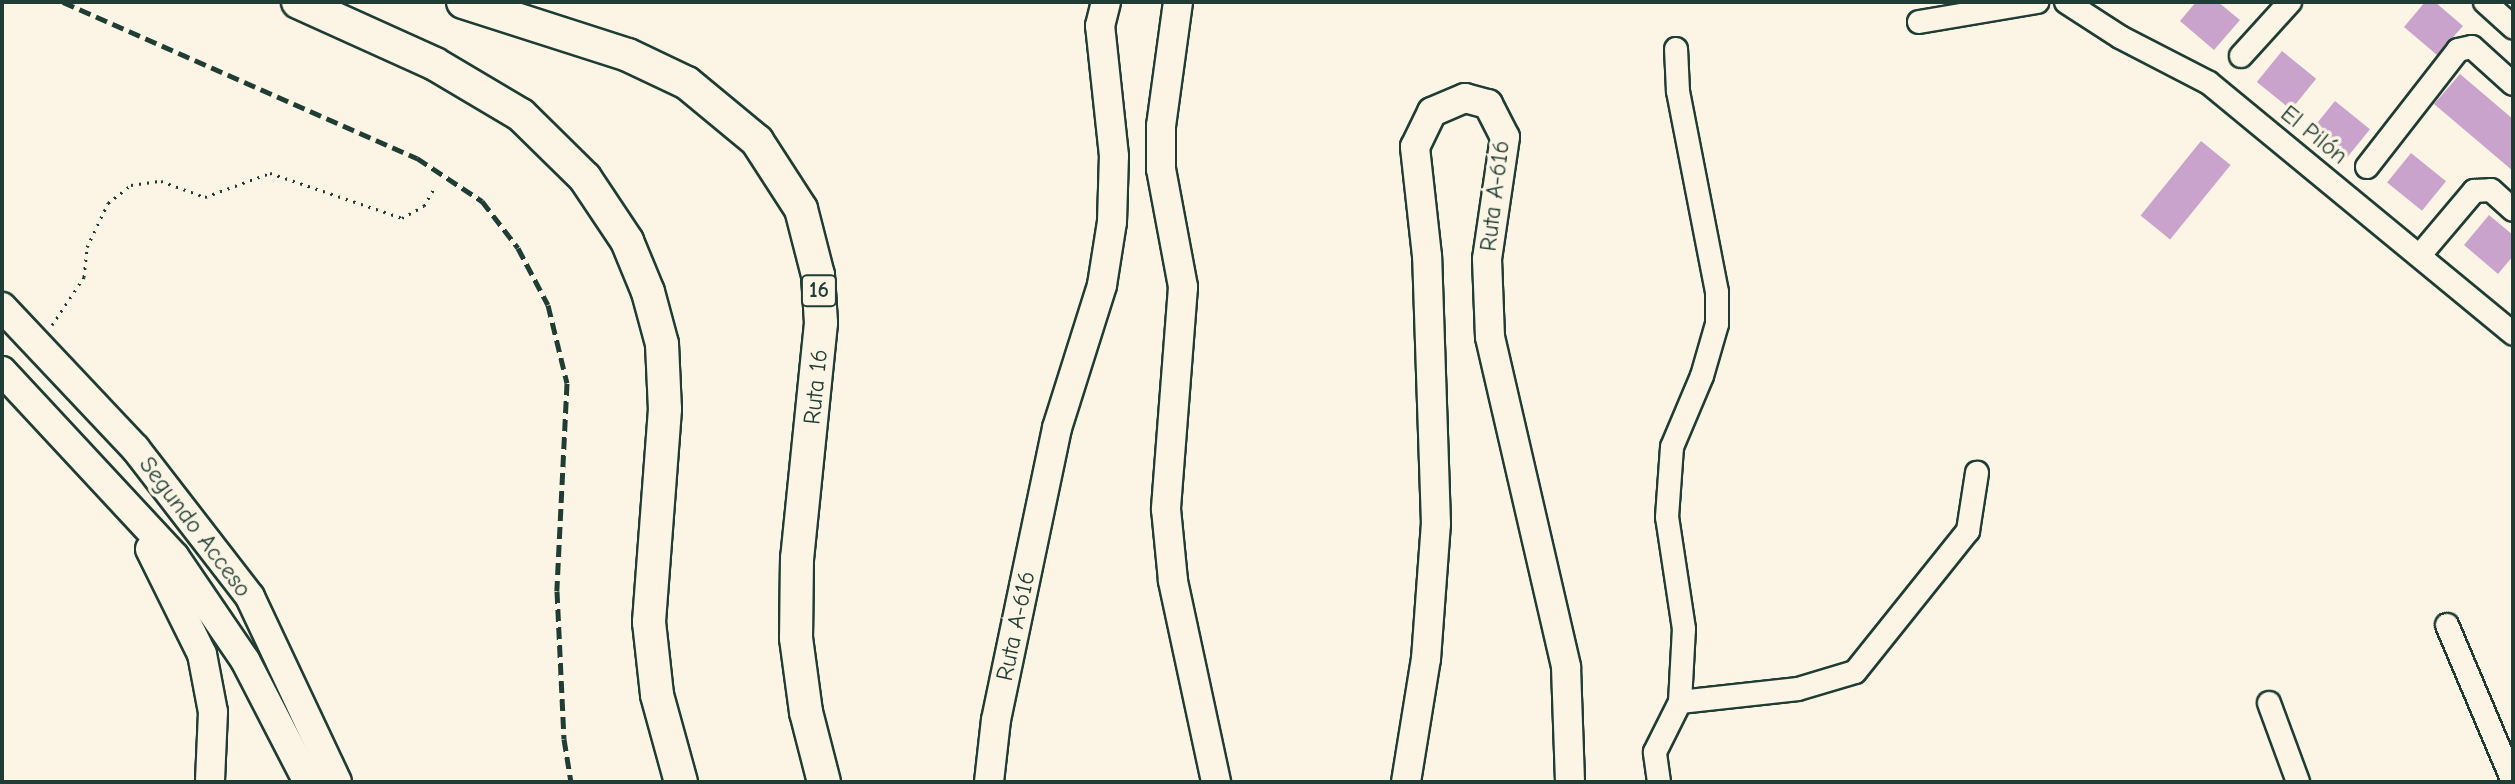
<!DOCTYPE html>
<meta charset="utf-8">
<style>
body{margin:0}
#map{position:relative;width:2515px;height:784px;overflow:hidden;background:#fcf5e5;font-family:"Comic Neue",sans-serif}
div>[style]{position:absolute}
[style*='--x']{left:calc(var(--x)*1px);top:calc(var(--y)*1px);width:calc(var(--w)*1px);rotate:calc(var(--a)*1deg)}
.building>*{inset:0;background:#c9a3cb;transform-origin:0 0}
.path>*{height:3px;margin-top:-1.5px;transform-origin:0;background:repeating-linear-gradient(90deg,#1f3d34 0 2px,transparent 0 8px)}
.roads{filter:drop-shadow(2px 0 #1f3d34) drop-shadow(-2px 0 #1f3d34) drop-shadow(0 2px #1f3d34) drop-shadow(0 -2px #1f3d34)}
.minor>*{height:22px;margin:-11px;padding:0 11px;transform-origin:11px;border-radius:11px;background:#fcf5e5}
.major>*{height:28px;margin:-14px;padding:0 14px;transform-origin:14px;border-radius:14px;background:#fcf5e5}
.highway>*{height:32px;margin:-16px;padding:0 16px;transform-origin:16px;border-radius:16px;background:#fcf5e5}
.rail>*{height:5px;margin-top:-2.5px;transform-origin:0;background:repeating-linear-gradient(90deg,#1f3d34 0 12px,transparent 0 18px)}
span{translate:-50% -50%;white-space:nowrap;text-align:center;line-height:1.15;-webkit-text-stroke:7px #fcf5e5;paint-order:stroke}
.shield-label span{padding:2px 6px;background:#fcf5e5;border:2px solid;border-radius:6px;-webkit-text-stroke-width:0}
.shield-label{font-size:22px;color:#1f3d34;font-weight:700}
.street-label{font-size:24px;color:#1f3d34}
.frame{position:absolute;inset:0;border:4px solid #1f3d34;pointer-events:none}
</style>
<div id="map">
<div class="building">
<i style="clip-path:polygon(2196px 2px,2218px 2px,2240px 20px,2214px 50px,2180px 21px)"></i>
<i style="clip-path:polygon(2425px 2px,2435px 2px,2463px 26px,2437px 55px,2404px 27px)"></i>
<i style="left:2282px;top:51px;width:44px;height:40px;rotate:39deg"></i>
<i style="clip-path:polygon(2460px 74px,2513px 119px,2513px 171px,2434px 104px)"></i>
<i style="left:2335px;top:101px;width:45px;height:38px;rotate:39deg"></i>
<i style="left:2201px;top:141px;width:38px;height:96px;rotate:39deg"></i>
<i style="left:2411px;top:153px;width:45px;height:38px;rotate:39deg"></i>
<i style="clip-path:polygon(2489px 215px,2513px 235px,2513px 256px,2498px 274px,2464px 245px)"></i>
</div>
<div class="path">
<i style="--x:52;--y:325;--w:58;--a:-56.3"></i>
<i style="--x:84;--y:277;--w:30;--a:-84"></i>
<i style="--x:87;--y:247;--w:49;--a:-64.5"></i>
<i style="--x:108;--y:203;--w:29;--a:-38"></i>
<i style="--x:131;--y:185;--w:30;--a:-8"></i>
<i style="--x:161;--y:181;--w:47;--a:20"></i>
<i style="--x:205;--y:197;--w:69;--a:-20.3"></i>
<i style="--x:270;--y:173;--w:139;--a:18.8"></i>
<i style="--x:402;--y:218;--w:25;--a:-29"></i>
<i style="--x:424;--y:206;--w:20;--a:-60"></i>
</div>
<div class="roads">
<div class="minor">
<i style="--x:2066;--y:2;--w:64;--a:32.9"></i>
<i style="--x:2120;--y:37;--w:100;--a:27.3"></i>
<i style="--x:2209;--y:83;--w:394;--a:39.5"></i>
<i style="--x:2485;--y:2;--w:38;--a:42"></i>
<i style="--x:1919;--y:22;--w:120;--a:-9.6"></i>
<i style="--x:2241;--y:56;--w:73;--a:-47.8"></i>
<i style="--x:2367;--y:167;--w:148;--a:-52.1"></i>
<i style="--x:2458;--y:50;--w:14;--a:-12"></i>
<i style="--x:2472;--y:47;--w:55;--a:42.1"></i>
<i style="--x:2420;--y:255;--w:84;--a:-49.8"></i>
<i style="--x:2474;--y:191;--w:17;--a:-3"></i>
<i style="--x:2491;--y:190;--w:30;--a:42"></i>
<i style="--x:2447;--y:625;--w:169;--a:67.1"></i>
<i style="--x:1680;--y:702;--w:119;--a:-6.3"></i>
<i style="--x:1798;--y:689;--w:59;--a:-16.6"></i>
<i style="--x:1855;--y:672;--w:181;--a:-51.3"></i>
<i style="--x:1968;--y:531;--w:59;--a:-81.2"></i>
<i style="--x:2269;--y:703;--w:84;--a:69.8"></i>
<i style="--x:1659;--y:782;--w:30;--a:-98"></i>
<i style="--x:1655;--y:752;--w:56;--a:-63.4"></i>
<i style="--x:1680;--y:702;--w:73;--a:-86.9"></i>
<i style="--x:1684;--y:629;--w:113;--a:-98.6"></i>
<i style="--x:1667;--y:517;--w:70;--a:-85.9"></i>
<i style="--x:1672;--y:447;--w:77;--a:-67.1"></i>
<i style="--x:1702;--y:376;--w:54;--a:-73.9"></i>
<i style="--x:1717;--y:324;--w:32;--a:-90"></i>
<i style="--x:1717;--y:292;--w:205;--a:-101"></i>
<i style="--x:1678;--y:91;--w:42;--a:-92.7"></i>
</div>
<div class="major">
<i style="--x:1178;--y:2;--w:125;--a:97.8"></i>
<i style="--x:1161;--y:126;--w:43;--a:90"></i>
<i style="--x:1161;--y:169;--w:120;--a:79.4"></i>
<i style="--x:1183;--y:287;--w:223;--a:94.4"></i>
<i style="--x:1166;--y:509;--w:72;--a:84.4"></i>
<i style="--x:1173;--y:581;--w:206;--a:77.9"></i>
<i style="--x:2;--y:307;--w:194;--a:46.7"></i>
<i style="--x:135;--y:448;--w:188;--a:52.3"></i>
<i style="--x:250;--y:597;--w:204;--a:64.8"></i>
<i style="--x:2;--y:371;--w:253;--a:47.1"></i>
<i style="--x:174;--y:556;--w:126;--a:55.7"></i>
<i style="--x:245;--y:660;--w:137;--a:62.7"></i>
<i style="--x:150;--y:549;--w:117;--a:63.7"></i>
<i style="--x:202;--y:654;--w:59;--a:79.3"></i>
<i style="--x:213;--y:712;--w:70;--a:92.5"></i>
<i style="--x:989;--y:782;--w:62;--a:-83.6"></i>
<i style="--x:996;--y:720;--w:298;--a:-78.2"></i>
<i style="--x:1057;--y:428;--w:150;--a:-72.5"></i>
<i style="--x:1102;--y:285;--w:64;--a:-81"></i>
<i style="--x:1112;--y:222;--w:66;--a:-88.3"></i>
<i style="--x:1114;--y:156;--w:131;--a:-96.1"></i>
<i style="--x:1100;--y:26;--w:25;--a:-76"></i>
<i style="--x:1406;--y:782;--w:125;--a:-80.8"></i>
<i style="--x:1426;--y:659;--w:135;--a:-85.8"></i>
<i style="--x:1436;--y:524;--w:268;--a:-91.9"></i>
<i style="--x:1427;--y:256;--w:110;--a:-96.3"></i>
<i style="--x:1415;--y:147;--w:39;--a:-64"></i>
<i style="--x:1432;--y:112;--w:36;--a:-23"></i>
<i style="--x:1465;--y:98;--w:24;--a:15"></i>
<i style="--x:1488;--y:104;--w:37;--a:63"></i>
<i style="--x:1505;--y:137;--w:123;--a:98.4"></i>
<i style="--x:1487;--y:259;--w:78;--a:87.8"></i>
<i style="--x:1490;--y:337;--w:339;--a:77"></i>
<i style="--x:1566;--y:667;--w:115;--a:88"></i>
</div>
<div class="highway">
<i style="--x:298;--y:2;--w:150;--a:24.3"></i>
<i style="--x:435;--y:64;--w:100;--a:30.7"></i>
<i style="--x:521;--y:115;--w:90;--a:44.5"></i>
<i style="--x:585;--y:178;--w:76;--a:56.3"></i>
<i style="--x:627;--y:241;--w:55;--a:67.6"></i>
<i style="--x:648;--y:292;--w:54;--a:74.9"></i>
<i style="--x:662;--y:344;--w:65;--a:87.4"></i>
<i style="--x:665;--y:409;--w:214;--a:94.3"></i>
<i style="--x:649;--y:622;--w:73;--a:83.7"></i>
<i style="--x:657;--y:695;--w:90;--a:74.6"></i>
<i style="--x:463;--y:2;--w:173;--a:17.8"></i>
<i style="--x:628;--y:55;--w:65;--a:25.4"></i>
<i style="--x:687;--y:83;--w:91;--a:39.6"></i>
<i style="--x:757;--y:141;--w:81;--a:57.1"></i>
<i style="--x:801;--y:209;--w:68;--a:75.6"></i>
<i style="--x:818;--y:275;--w:48;--a:86.4"></i>
<i style="--x:821;--y:323;--w:236;--a:95.8"></i>
<i style="--x:797;--y:558;--w:80;--a:90.7"></i>
<i style="--x:796;--y:638;--w:75;--a:82.3"></i>
<i style="--x:806;--y:712;--w:72;--a:75.6"></i>
</div>
</div>
<div class="rail">
<i style="--x:63;--y:2;--w:387;--a:23.8"></i>
<i style="--x:417;--y:158;--w:78;--a:33.5"></i>
<i style="--x:482;--y:201;--w:59;--a:52.5"></i>
<i style="--x:518;--y:248;--w:64;--a:62.2"></i>
<i style="--x:548;--y:305;--w:80;--a:76.3"></i>
<i style="--x:567;--y:383;--w:208;--a:92.8"></i>
<i style="--x:557;--y:591;--w:148;--a:87.3"></i>
<i style="--x:564;--y:739;--w:44;--a:80.8"></i>
</div>
<div class="shield-label">
<span style="left:819px;top:291px">16</span>
</div>
<div class="street-label">
<span style="left:2314px;top:135px;rotate:39deg">El Pilón</span>
<span style="left:1495px;top:196px;rotate:-83deg">Ruta A-616</span>
<span style="left:816px;top:387px;rotate:-84deg">Ruta 16</span>
<span style="left:195px;top:527px;rotate:53deg">Segundo Acceso</span>
<span style="left:1016px;top:626px;rotate:-78deg">Ruta A-616</span>
</div>
<div class="frame"></div>
</div>
